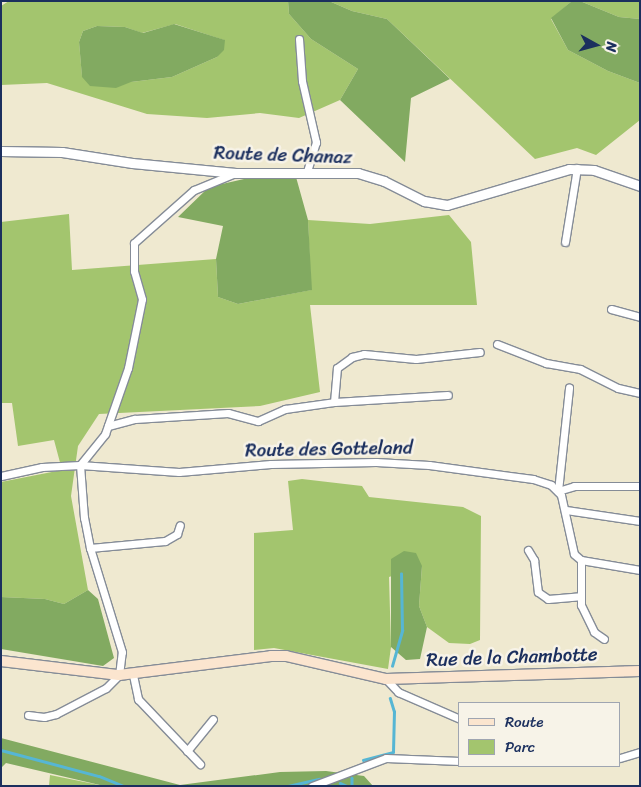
<!DOCTYPE html>
<style>
body{margin:0}
#map{position:relative;width:641px;height:787px;overflow:hidden;background:#efe9d0;font-family:Sriracha,sans-serif}
div>[style]{position:absolute}
[style*='--x']{left:calc(var(--x)*1px);top:calc(var(--y)*1px);width:calc(var(--w)*1px);rotate:calc(var(--a)*1deg)}
.green>*{inset:0;background:#a3c56e}
.forest>*{inset:0;background:#82aa61}
.stream>*{height:2.5px;margin:-1.25px;padding:0 1.25px;transform-origin:1.25px;border-radius:1.25px;background:#56b6d4}
.roads{filter:drop-shadow(1px 0 #858c97) drop-shadow(-1px 0 #858c97) drop-shadow(0 1px #858c97) drop-shadow(0 -1px #858c97)}
.minor>*{height:7px;margin:-3.5px;padding:0 3.5px;transform-origin:3.5px;border-radius:3.5px;background:#fff}
.tertiary>*{height:9px;margin:-4.5px;padding:0 4.5px;transform-origin:4.5px;border-radius:4.5px;background:#fff}
.secondary>*{height:10px;margin:-5px;padding:0 5px;transform-origin:5px;border-radius:5px;background:#fbe5cf}
span{translate:-50% -50%;white-space:nowrap;text-align:center;line-height:1.15;-webkit-text-stroke:5px #f7f3e8;paint-order:stroke}
.street-label{font-size:19px;color:#1b2f5e}
.frame{position:absolute;inset:0;border:2px solid #1b2f5e;pointer-events:none}
.legend{position:absolute;left:458px;top:702px;width:162px;height:65px;box-sizing:border-box;background:#f7f3e8;border:1px solid #9fa5b1;margin:0;padding:6px 9px;list-style:none;font-size:15px;color:#1b2f5e}
.legend li{display:flex;align-items:center;gap:10px;height:25px}
.legend b{width:25px;border:1px solid #9fa5b1}
.north{position:absolute;left:571px;top:20px;width:50px;height:50px;-webkit-text-stroke:4px #f7f3e8;paint-order:stroke;rotate:97deg;font-size:14px;font-weight:700;line-height:20px;text-align:center;color:#1b2f5e}
.north::after{content:'';display:block;margin:auto;width:18px;height:22px;background:#1b2f5e;clip-path:polygon(50% 0,100% 100%,50% 72%,0 100%)}
</style>
<div id="map">
<div class="green">
<i style="clip-path:polygon(evenodd,9px 1px,288px 1px,289px 14px,311px 39px,358px 69px,340px 100px,299px 118px,260px 113px,207px 118px,147px 114px,47px 83px,1px 85px,1px 6px,9px 1px,175px 24px,224px 40px,217px 57px,172px 77px,131px 82px,82px 76px,79px 42px,83px 31px,97px 26px,125px 27px,142px 33px,175px 24px)"></i>
<i style="clip-path:polygon(329px 1px,572px 1px,551px 19px,568px 50px,608px 71px,640px 83px,640px 120px,596px 155px,577px 148px,535px 159px,387px 19px,352px 11px)"></i>
<i style="clip-path:polygon(580px 1px,640px 1px,640px 19px,619px 17px)"></i>
<i style="clip-path:polygon(69px 214px,72px 270px,216px 259px,218px 297px,238px 304px,311px 290px,308px 220px,370px 224px,449px 215px,471px 242px,477px 305px,310px 305px,320px 392px,260px 406px,99px 414px,78px 446px,71px 496px,88px 590px,64px 604px,45px 599px,1px 597px,1px 482px,62px 470px,54px 440px,18px 446px,12px 403px,1px 403px,1px 222px)"></i>
<i style="clip-path:polygon(302px 479px,362px 486px,369px 497px,463px 507px,481px 516px,480px 640px,470px 644px,449px 643px,427px 627px,419px 606px,422px 566px,389px 577px,391px 647px,388px 669px,274px 648px,254px 650px,254px 533px,293px 530px,288px 481px)"></i>
<i style="clip-path:polygon(50px 775px,104px 786px,49px 786px)"></i>
</div>
<div class="forest">
<i style="clip-path:polygon(288px 1px,329px 1px,352px 11px,387px 19px,450px 79px,411px 98px,405px 162px,340px 100px,358px 69px,311px 39px,289px 14px)"></i>
<i style="clip-path:polygon(572px 1px,580px 1px,619px 17px,640px 19px,640px 83px,608px 71px,568px 50px,551px 18px)"></i>
<i style="clip-path:polygon(174px 24px,225px 40px,224px 50px,217px 57px,172px 77px,131px 82px,116px 88px,90px 86px,82px 77px,79px 42px,83px 31px,97px 26px,125px 27px,143px 33px)"></i>
<i style="clip-path:polygon(261px 175px,296px 177px,308px 220px,312px 290px,238px 304px,218px 297px,216px 259px,223px 226px,178px 217px,209px 187px)"></i>
<i style="clip-path:polygon(404px 551px,416px 553px,422px 566px,419px 606px,427px 627px,420px 659px,406px 660px,391px 647px,391px 559px)"></i>
<i style="clip-path:polygon(88px 590px,98px 599px,114px 658px,103px 666px,1px 649px,1px 597px,45px 599px,64px 604px)"></i>
<i style="clip-path:polygon(1px 738px,180px 785px,280px 772px,326px 771px,364px 776px,373px 786px,104px 786px,6px 763px,1px 768px)"></i>
</div>
<div class="stream">
<i style="--x:392;--y:666;--w:37;--a:-74"></i>
<i style="--x:402;--y:630;--w:56;--a:-91"></i>
<i style="--x:1;--y:750;--w:101;--a:14.9"></i>
<i style="--x:99;--y:776;--w:27;--a:22"></i>
<i style="--x:363;--y:760;--w:31;--a:-15"></i>
<i style="--x:393;--y:752;--w:40;--a:-88.6"></i>
<i style="--x:394;--y:712;--w:14;--a:-107"></i>
<i style="--x:352;--y:778;--w:8;--a:90"></i>
<i style="--x:340;--y:783;--w:8;--a:23"></i>
<i style="--x:288;--y:786;--w:32;--a:-13"></i>
</div>
<div class="roads">
<div class="minor">
<i style="--x:299;--y:39;--w:42;--a:85.9"></i>
<i style="--x:302;--y:81;--w:63;--a:77.1"></i>
<i style="--x:316;--y:142;--w:31;--a:107"></i>
<i style="--x:565;--y:242;--w:75;--a:-80.8"></i>
<i style="--x:611;--y:309;--w:30;--a:15"></i>
<i style="--x:497;--y:344;--w:53;--a:21.2"></i>
<i style="--x:546;--y:363;--w:35;--a:10"></i>
<i style="--x:580;--y:369;--w:42;--a:26.6"></i>
<i style="--x:618;--y:388;--w:23;--a:13"></i>
<i style="--x:334;--y:402;--w:114;--a:-3.5"></i>
<i style="--x:108;--y:426;--w:28;--a:-15"></i>
<i style="--x:135;--y:419;--w:93;--a:-3.7"></i>
<i style="--x:228;--y:413;--w:31;--a:15"></i>
<i style="--x:258;--y:421;--w:30;--a:-24"></i>
<i style="--x:285;--y:409;--w:49;--a:-8.1"></i>
<i style="--x:334;--y:402;--w:34;--a:-85"></i>
<i style="--x:337;--y:368;--w:19;--a:-36"></i>
<i style="--x:352;--y:357;--w:12;--a:-14"></i>
<i style="--x:364;--y:354;--w:52;--a:5.5"></i>
<i style="--x:416;--y:359;--w:64;--a:-6.2"></i>
<i style="--x:1;--y:476;--w:42;--a:-12.4"></i>
<i style="--x:42;--y:467;--w:38;--a:-3"></i>
<i style="--x:80;--y:465;--w:99;--a:4"></i>
<i style="--x:179;--y:472;--w:92;--a:-5"></i>
<i style="--x:271;--y:464;--w:105;--a:-1.1"></i>
<i style="--x:376;--y:462;--w:53;--a:3.2"></i>
<i style="--x:429;--y:465;--w:105;--a:7.7"></i>
<i style="--x:533;--y:479;--w:19;--a:18"></i>
<i style="--x:551;--y:485;--w:14;--a:45"></i>
<i style="--x:561;--y:495;--w:60;--a:77.6"></i>
<i style="--x:574;--y:554;--w:9;--a:41"></i>
<i style="--x:581;--y:560;--w:60;--a:9.6"></i>
<i style="--x:558;--y:491;--w:104;--a:-83.9"></i>
<i style="--x:558;--y:491;--w:17;--a:-17"></i>
<i style="--x:574;--y:486;--w:66;--a:0"></i>
<i style="--x:566;--y:510;--w:75;--a:8.5"></i>
<i style="--x:90;--y:548;--w:75;--a:-5.3"></i>
<i style="--x:165;--y:541;--w:14;--a:-30"></i>
<i style="--x:177;--y:534;--w:9;--a:-72"></i>
<i style="--x:528;--y:550;--w:12;--a:59"></i>
<i style="--x:534;--y:560;--w:32;--a:83"></i>
<i style="--x:538;--y:592;--w:12;--a:35"></i>
<i style="--x:548;--y:599;--w:32;--a:-5"></i>
<i style="--x:581;--y:560;--w:45;--a:90"></i>
<i style="--x:581;--y:605;--w:30;--a:64"></i>
<i style="--x:594;--y:632;--w:12;--a:35"></i>
<i style="--x:133;--y:675;--w:25;--a:78"></i>
<i style="--x:138;--y:699;--w:90;--a:46.4"></i>
<i style="--x:386;--y:679;--w:18;--a:47"></i>
<i style="--x:398;--y:692;--w:68;--a:23.5"></i>
<i style="--x:28;--y:715;--w:16;--a:7"></i>
<i style="--x:44;--y:717;--w:12;--a:-14"></i>
<i style="--x:56;--y:714;--w:56;--a:-27.5"></i>
<i style="--x:106;--y:688;--w:18;--a:-45"></i>
<i style="--x:119;--y:675;--w:23;--a:-83"></i>
<i style="--x:122;--y:652;--w:109;--a:-107.1"></i>
<i style="--x:90;--y:548;--w:31;--a:-101"></i>
<i style="--x:84;--y:518;--w:53;--a:-94.3"></i>
<i style="--x:80;--y:465;--w:40;--a:-51"></i>
<i style="--x:105;--y:434;--w:70;--a:-70.8"></i>
<i style="--x:128;--y:368;--w:70;--a:-78.5"></i>
<i style="--x:142;--y:299;--w:29;--a:-106"></i>
<i style="--x:134;--y:271;--w:28;--a:-90"></i>
<i style="--x:134;--y:243;--w:80;--a:-41.5"></i>
<i style="--x:194;--y:190;--w:42;--a:-22.3"></i>
<i style="--x:187;--y:751;--w:41;--a:-50.9"></i>
<i style="--x:620;--y:758;--w:21;--a:-17"></i>
<i style="--x:312;--y:786;--w:79;--a:-20.7"></i>
<i style="--x:386;--y:758;--w:74;--a:2.3"></i>
</div>
<div class="tertiary">
<i style="--x:1;--y:151;--w:61;--a:0.9"></i>
<i style="--x:62;--y:152;--w:71;--a:8.9"></i>
<i style="--x:132;--y:163;--w:104;--a:5.5"></i>
<i style="--x:236;--y:173;--w:122;--a:0"></i>
<i style="--x:358;--y:173;--w:27;--a:17"></i>
<i style="--x:384;--y:181;--w:45;--a:26.6"></i>
<i style="--x:424;--y:201;--w:23;--a:10"></i>
<i style="--x:447;--y:205;--w:127;--a:-16.4"></i>
<i style="--x:569;--y:169;--w:25;--a:2"></i>
<i style="--x:594;--y:170;--w:49;--a:19.2"></i>
</div>
<div class="secondary">
<i style="--x:1;--y:661;--w:119;--a:6.8"></i>
<i style="--x:119;--y:675;--w:153;--a:-7.1"></i>
<i style="--x:271;--y:656;--w:15;--a:0"></i>
<i style="--x:286;--y:656;--w:103;--a:13"></i>
<i style="--x:386;--y:679;--w:254;--a:-1.8"></i>
</div>
</div>
<div class="street-label">
<span style="left:283px;top:155px;rotate:2deg">Route de Chanaz</span>
<span style="left:329px;top:449px;rotate:-1deg">Route des Gotteland</span>
<span style="left:512px;top:657px;rotate:-2deg">Rue de la Chambotte</span>
</div>
<div class="frame"></div>
<ul class="legend">
<li><b style="height:6px;background:#fbe5cf"></b>Route</li>
<li><b style="height:14px;background:#a3c56e"></b>Parc</li>
</ul>
<div class="north">N</div>
</div>
